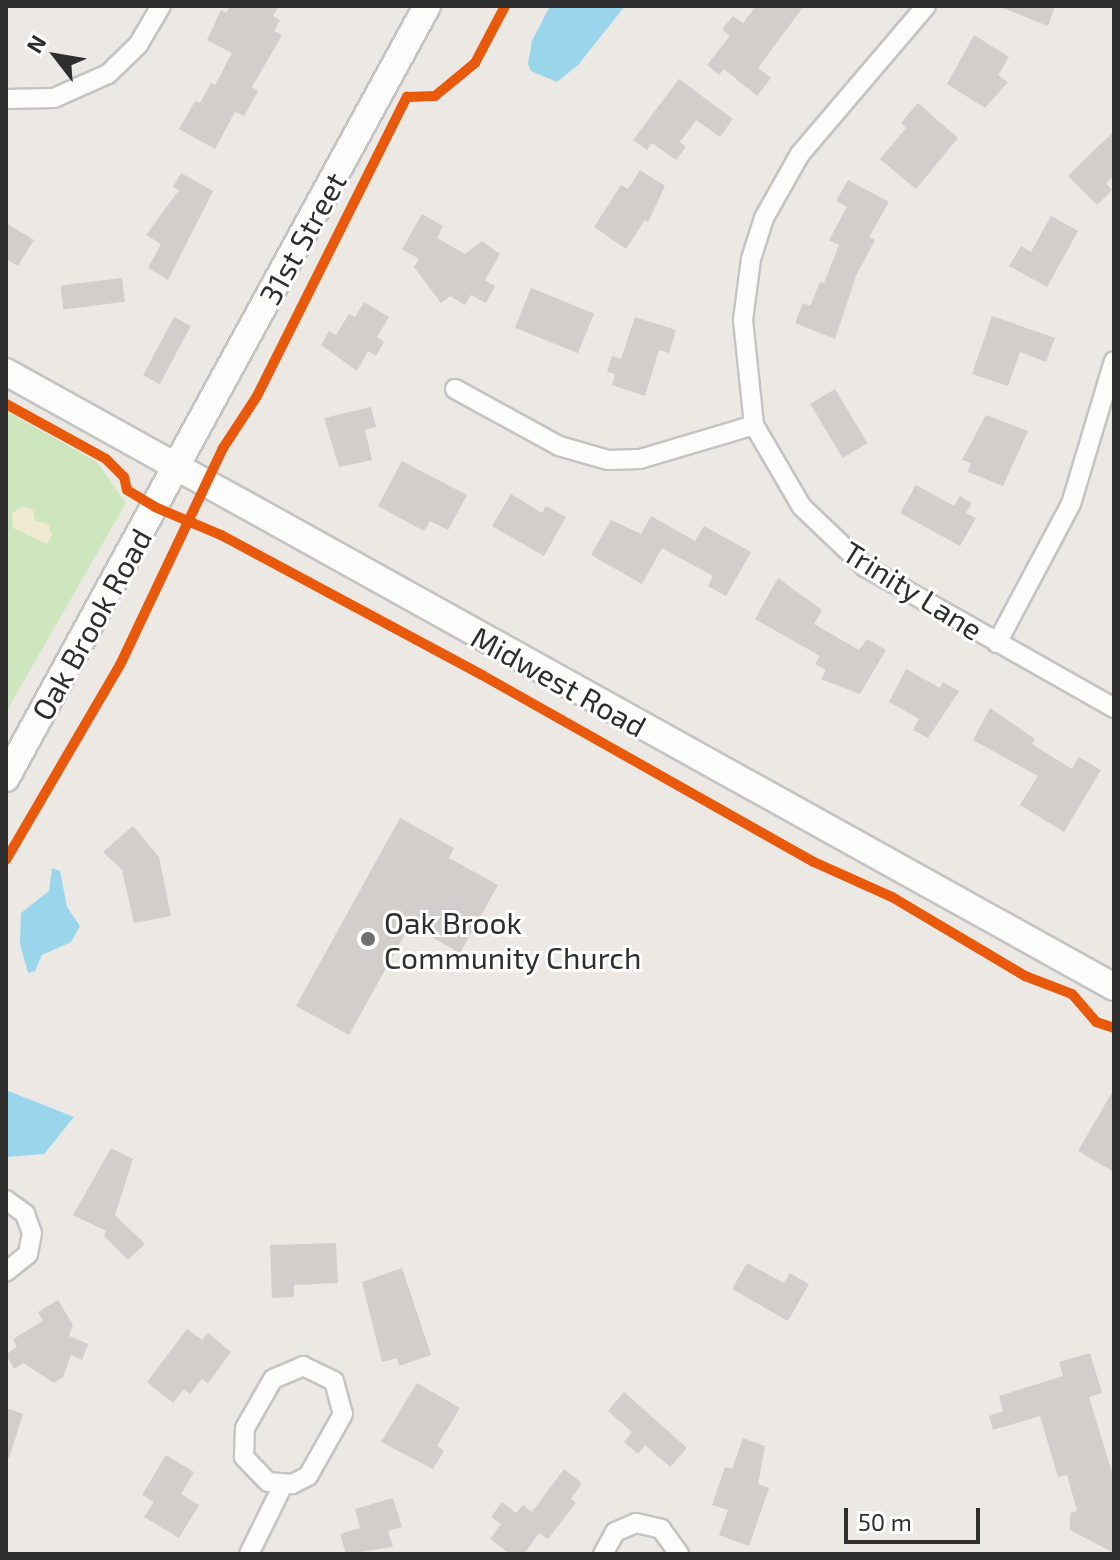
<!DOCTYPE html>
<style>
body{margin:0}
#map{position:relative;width:1120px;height:1560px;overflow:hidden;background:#ece8e4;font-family:"Exo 2",sans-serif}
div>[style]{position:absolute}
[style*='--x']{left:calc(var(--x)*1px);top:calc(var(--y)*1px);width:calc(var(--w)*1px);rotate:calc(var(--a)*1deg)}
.green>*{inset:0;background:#cee6be}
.sand>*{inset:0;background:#f0ead3}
.water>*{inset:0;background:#99d6ec}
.building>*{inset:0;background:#d1cecb;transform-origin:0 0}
.roads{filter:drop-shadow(2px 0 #c5c4c5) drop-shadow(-2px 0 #c5c4c5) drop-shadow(0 2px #c5c4c5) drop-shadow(0 -2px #c5c4c5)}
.minor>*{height:18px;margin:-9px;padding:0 9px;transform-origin:9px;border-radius:9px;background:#fcfcfb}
.secondary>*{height:26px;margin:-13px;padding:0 13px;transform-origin:13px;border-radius:13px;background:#fcfcfb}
.cycleway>*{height:10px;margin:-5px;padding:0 5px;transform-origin:5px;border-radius:5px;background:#e8590c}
.dots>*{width:22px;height:22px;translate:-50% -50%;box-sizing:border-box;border:4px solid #fff;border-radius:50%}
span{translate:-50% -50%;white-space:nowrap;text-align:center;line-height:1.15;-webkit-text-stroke:6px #fff;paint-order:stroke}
.street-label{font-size:30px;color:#2e2e2e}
.poi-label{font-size:30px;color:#2e2e2e}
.left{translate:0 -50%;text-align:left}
.frame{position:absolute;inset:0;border:8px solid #2e2e2e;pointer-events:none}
.north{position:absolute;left:16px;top:16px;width:80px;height:80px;-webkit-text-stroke:6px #fff;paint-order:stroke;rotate:301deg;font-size:22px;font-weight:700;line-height:32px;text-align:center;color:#2e2e2e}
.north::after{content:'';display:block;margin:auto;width:28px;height:36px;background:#2e2e2e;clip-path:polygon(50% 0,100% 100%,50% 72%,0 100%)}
.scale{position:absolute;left:844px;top:1508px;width:136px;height:36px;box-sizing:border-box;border:4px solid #2e2e2e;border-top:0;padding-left:10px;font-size:24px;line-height:28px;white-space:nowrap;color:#2e2e2e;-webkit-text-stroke:6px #fff;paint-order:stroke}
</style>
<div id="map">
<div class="green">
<i style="clip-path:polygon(6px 411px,97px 462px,126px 503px,6px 712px)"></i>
</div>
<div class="sand">
<i style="clip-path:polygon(22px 506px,33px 510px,35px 521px,48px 524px,52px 535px,47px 544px,13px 528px,12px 514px)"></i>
</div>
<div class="water">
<i style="clip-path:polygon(550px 6px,625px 6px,578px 65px,557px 82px,531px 71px,528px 64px,532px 41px)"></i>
<i style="clip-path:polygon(52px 868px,60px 871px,67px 907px,80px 926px,71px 942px,42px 955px,35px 971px,28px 973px,20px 944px,21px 913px,49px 891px)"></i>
<i style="clip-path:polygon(6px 1090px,74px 1117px,44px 1154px,6px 1157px)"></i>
</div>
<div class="building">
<i style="clip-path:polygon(230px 6px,279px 6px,273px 16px,280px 20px,274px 31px,282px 35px,252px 87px,258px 91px,244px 116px,235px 112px,215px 149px,179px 129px,195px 101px,200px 103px,211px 83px,215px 85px,232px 53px,207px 40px,221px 10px,226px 13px)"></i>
<i style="clip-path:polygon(756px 6px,804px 6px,758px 68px,771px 78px,757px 96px,724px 69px,719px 75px,707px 65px,730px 36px,722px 29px,733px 16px,743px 23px)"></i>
<i style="clip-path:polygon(998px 6px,1055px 6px,1048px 26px)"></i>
<i style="clip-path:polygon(974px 35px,1009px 57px,998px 75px,1008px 82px,985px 108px,947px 84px)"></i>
<i style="clip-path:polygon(679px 79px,733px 119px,720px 137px,696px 120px,680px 142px,686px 147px,676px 160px,652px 143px,647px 150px,633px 140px)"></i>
<i style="clip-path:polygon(918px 103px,958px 138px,916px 189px,880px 159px,906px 128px,901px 123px)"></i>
<i style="clip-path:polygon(1114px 131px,1114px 175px,1106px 183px,1112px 190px,1097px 205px,1068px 176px)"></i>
<i style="clip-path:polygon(640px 170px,665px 186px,648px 222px,645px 220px,626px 249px,594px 227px,621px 185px,628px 189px)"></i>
<i style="clip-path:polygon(181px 173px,213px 191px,168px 280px,148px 268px,161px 244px,146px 235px,179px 190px,173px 187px)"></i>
<i style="clip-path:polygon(848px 180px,889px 202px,869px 237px,875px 240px,856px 276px,835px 339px,795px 323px,803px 303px,810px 306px,820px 282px,824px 283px,839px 245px,829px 240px,847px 207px,836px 201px)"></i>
<i style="clip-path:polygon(422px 214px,443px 226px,437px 238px,465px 254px,482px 241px,500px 254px,485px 280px,495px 286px,486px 303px,471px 295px,465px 305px,450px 296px,441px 303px,414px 267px,419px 259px,402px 249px)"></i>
<i style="clip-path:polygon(1051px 216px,1078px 231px,1047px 287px,1009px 266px,1021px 246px,1031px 252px)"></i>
<i style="clip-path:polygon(6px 223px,34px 240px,18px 266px,6px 259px)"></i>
<i style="left:122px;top:278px;width:24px;height:62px;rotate:83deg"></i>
<i style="left:531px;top:288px;width:68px;height:43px;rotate:22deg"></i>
<i style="clip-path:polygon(364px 302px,389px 317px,377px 337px,384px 342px,376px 356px,368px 351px,357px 371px,321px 345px,329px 331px,336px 335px,349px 314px,355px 317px)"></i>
<i style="clip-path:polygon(992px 316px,1055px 338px,1046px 362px,1020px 352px,1008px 386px,972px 374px)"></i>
<i style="left:174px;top:317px;width:19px;height:66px;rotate:28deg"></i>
<i style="clip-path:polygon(635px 317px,676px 330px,669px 353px,659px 350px,645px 396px,612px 385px,615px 374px,607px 372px,612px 356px,621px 359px)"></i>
<i style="left:835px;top:389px;width:63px;height:29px;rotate:59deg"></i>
<i style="clip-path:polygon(371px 407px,376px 427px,365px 430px,372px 460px,339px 467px,324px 418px)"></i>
<i style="clip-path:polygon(986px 415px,1028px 431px,1003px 486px,968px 472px,971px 463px,962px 460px)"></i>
<i style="clip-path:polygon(402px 461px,467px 495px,448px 530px,430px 521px,424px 531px,378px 506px)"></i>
<i style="clip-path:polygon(916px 485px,954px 506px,960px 496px,972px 503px,966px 513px,976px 518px,960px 546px,900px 513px)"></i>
<i style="clip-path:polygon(511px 494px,542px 513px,546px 506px,566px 517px,544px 556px,492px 526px)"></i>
<i style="clip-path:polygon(651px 516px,695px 541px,704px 526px,751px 552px,726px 596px,708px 586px,713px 576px,662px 548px,642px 584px,591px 555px,611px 520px,641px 534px)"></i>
<i style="clip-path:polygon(778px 578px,822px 610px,814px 624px,859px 650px,867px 639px,886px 650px,860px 694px,821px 679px,826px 670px,815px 664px,820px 656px,755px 619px)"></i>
<i style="clip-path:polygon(906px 669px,940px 688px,943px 682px,959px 691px,928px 738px,913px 730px,919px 719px,889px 702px)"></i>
<i style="clip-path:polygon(990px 708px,1035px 739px,1032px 744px,1072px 769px,1079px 757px,1101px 770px,1064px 832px,1020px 805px,1038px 776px,973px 740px)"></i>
<i style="clip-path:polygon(400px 818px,454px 848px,449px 858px,498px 885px,460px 953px,410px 925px,349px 1035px,296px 1006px)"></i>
<i style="clip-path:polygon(133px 826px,159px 857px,171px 916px,134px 923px,122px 870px,103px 852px)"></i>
<i style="clip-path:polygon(1114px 1089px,1114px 1172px,1078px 1151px)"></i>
<i style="clip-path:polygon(111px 1148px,133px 1159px,115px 1215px,145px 1244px,128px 1260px,104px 1236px,106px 1231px,73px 1215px)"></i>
<i style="clip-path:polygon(336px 1243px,338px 1283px,294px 1285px,294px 1297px,272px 1298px,270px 1245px)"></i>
<i style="clip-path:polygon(747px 1263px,784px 1283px,790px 1273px,809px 1284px,788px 1321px,732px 1289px)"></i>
<i style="clip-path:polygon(402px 1268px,431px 1355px,399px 1366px,397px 1358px,382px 1362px,362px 1282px)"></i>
<i style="clip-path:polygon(58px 1300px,73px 1325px,69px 1336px,88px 1344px,82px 1360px,71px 1355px,63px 1377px,54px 1383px,23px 1363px,14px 1369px,6px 1354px,17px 1347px,13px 1339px,43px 1321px,38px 1312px)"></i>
<i style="clip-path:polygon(187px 1329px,202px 1340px,208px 1333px,231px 1352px,208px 1383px,202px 1379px,190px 1394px,184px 1389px,173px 1403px,147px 1382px)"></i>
<i style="clip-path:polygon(1090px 1353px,1102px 1393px,1089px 1397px,1114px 1479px,1114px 1553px,1070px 1530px,1070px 1513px,1077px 1511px,1067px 1475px,1058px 1477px,1040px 1416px,993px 1430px,989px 1416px,1003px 1411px,999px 1396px,1063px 1376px,1059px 1362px)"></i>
<i style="clip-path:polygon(417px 1383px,460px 1408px,437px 1446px,444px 1451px,433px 1469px,381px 1442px)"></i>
<i style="clip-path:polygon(624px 1392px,687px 1448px,670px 1467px,645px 1445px,638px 1454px,624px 1442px,632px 1432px,608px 1411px)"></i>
<i style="clip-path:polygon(6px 1408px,23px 1414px,9px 1458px,6px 1457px)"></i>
<i style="clip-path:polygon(743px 1438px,765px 1446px,758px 1484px,769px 1488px,749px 1546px,719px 1535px,728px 1510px,712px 1505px,725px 1467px,732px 1469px)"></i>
<i style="clip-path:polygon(166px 1455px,194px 1472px,181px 1494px,199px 1505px,179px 1538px,144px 1517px,154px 1502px,142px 1495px)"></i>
<i style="clip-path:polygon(564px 1469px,582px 1483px,571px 1499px,576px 1503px,548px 1539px,539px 1533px,524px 1554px,510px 1554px,490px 1539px,501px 1524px,491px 1517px,502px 1502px,516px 1513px,523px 1505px,532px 1512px)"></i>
<i style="clip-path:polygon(393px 1498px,402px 1527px,388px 1531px,393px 1547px,346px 1554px,340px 1534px,360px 1528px,355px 1509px)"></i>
</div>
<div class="roads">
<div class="minor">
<i style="--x:926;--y:6;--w:194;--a:130.4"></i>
<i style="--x:800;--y:154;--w:73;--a:119.4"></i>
<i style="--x:764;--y:218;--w:43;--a:107.6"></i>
<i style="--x:751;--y:259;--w:62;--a:97.5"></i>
<i style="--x:743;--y:320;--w:106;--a:84"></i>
<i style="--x:754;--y:425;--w:95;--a:59.7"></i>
<i style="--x:802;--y:507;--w:87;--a:43.6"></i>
<i style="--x:865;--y:567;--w:286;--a:29.5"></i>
<i style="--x:6;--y:99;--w:48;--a:-1.2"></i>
<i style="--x:54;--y:98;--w:59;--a:-24"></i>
<i style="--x:108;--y:74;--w:42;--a:-44"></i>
<i style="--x:138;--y:45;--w:45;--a:-59.5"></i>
<i style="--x:455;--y:389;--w:119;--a:28.7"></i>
<i style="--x:559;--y:446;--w:51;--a:15.9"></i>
<i style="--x:608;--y:460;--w:32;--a:-2"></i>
<i style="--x:640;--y:459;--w:119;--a:-16.6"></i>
<i style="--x:997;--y:643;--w:157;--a:-62"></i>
<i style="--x:1071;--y:504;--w:149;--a:-73.3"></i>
<i style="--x:6;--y:1200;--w:24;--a:36"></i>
<i style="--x:25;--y:1214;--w:20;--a:70"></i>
<i style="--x:32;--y:1233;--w:21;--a:101"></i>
<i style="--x:28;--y:1254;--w:28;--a:141"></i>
<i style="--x:303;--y:1366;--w:34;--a:26"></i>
<i style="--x:334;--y:1381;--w:34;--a:75"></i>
<i style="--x:343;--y:1414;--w:71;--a:119.4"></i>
<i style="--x:308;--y:1476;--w:18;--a:153"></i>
<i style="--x:292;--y:1484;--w:24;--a:-175"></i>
<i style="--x:268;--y:1482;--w:35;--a:-134"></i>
<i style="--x:244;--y:1457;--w:29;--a:-88"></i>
<i style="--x:245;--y:1428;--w:56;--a:-60.3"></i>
<i style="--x:273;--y:1379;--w:33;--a:-23"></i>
<i style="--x:249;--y:1554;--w:77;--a:-63.8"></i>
<i style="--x:603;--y:1554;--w:25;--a:-61"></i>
<i style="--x:615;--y:1532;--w:23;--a:-23"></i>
<i style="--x:636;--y:1523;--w:26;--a:13"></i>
<i style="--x:661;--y:1529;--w:31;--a:54"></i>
</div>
<div class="secondary">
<i style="--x:6;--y:372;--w:1267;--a:29.03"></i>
<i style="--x:6;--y:778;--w:879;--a:-61.39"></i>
</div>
</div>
<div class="cycleway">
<i style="--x:6;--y:404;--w:114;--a:28.8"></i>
<i style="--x:106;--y:459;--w:25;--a:45"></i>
<i style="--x:124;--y:477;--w:13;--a:77"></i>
<i style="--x:127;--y:490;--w:33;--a:31"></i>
<i style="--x:155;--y:507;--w:72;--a:23"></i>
<i style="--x:221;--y:535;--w:296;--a:28.2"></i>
<i style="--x:482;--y:675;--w:381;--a:29.4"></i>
<i style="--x:814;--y:862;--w:85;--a:24.2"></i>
<i style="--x:892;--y:897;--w:155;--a:30.7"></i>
<i style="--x:1025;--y:976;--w:50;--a:21"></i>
<i style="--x:1072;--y:994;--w:37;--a:49"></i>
<i style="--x:1096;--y:1022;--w:19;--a:18"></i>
<i style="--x:6;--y:860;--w:226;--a:-59.7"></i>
<i style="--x:120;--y:665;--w:240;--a:-64.6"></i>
<i style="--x:223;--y:448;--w:62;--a:-56.8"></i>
<i style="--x:257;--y:396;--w:335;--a:-63.4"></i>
<i style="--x:407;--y:97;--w:28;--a:-2"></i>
<i style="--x:435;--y:96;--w:52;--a:-39.5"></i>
<i style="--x:475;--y:63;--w:64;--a:-62.2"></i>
</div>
<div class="dots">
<i style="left:368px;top:939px;background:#706f6e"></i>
</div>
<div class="street-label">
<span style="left:302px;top:238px;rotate:-61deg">31st Street</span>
<span style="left:913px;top:590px;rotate:32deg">Trinity Lane</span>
<span style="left:91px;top:624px;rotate:-61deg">Oak Brook Road</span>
<span style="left:559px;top:681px;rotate:29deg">Midwest Road</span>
</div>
<div class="poi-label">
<span class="left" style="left:384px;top:939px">Oak Brook<br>Community Church</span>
</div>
<div class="frame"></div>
<div class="north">N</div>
<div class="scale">50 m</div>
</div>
